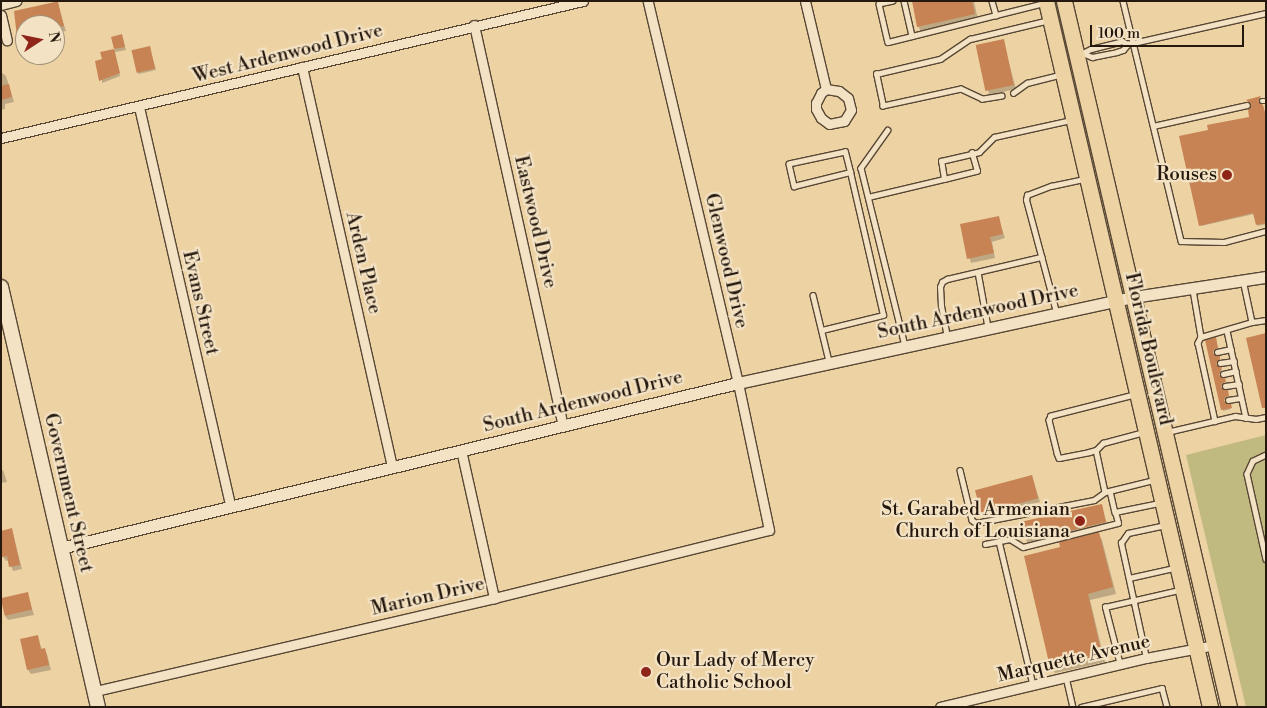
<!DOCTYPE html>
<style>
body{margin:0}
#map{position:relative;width:1267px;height:708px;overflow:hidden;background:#edd2a4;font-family:"Libre Bodoni",serif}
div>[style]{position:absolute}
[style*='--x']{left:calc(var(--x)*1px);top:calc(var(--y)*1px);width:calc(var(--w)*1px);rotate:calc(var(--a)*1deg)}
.green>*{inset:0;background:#c0b980}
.shadow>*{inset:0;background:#0003}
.building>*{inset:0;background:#c78353;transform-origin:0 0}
.roads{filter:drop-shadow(1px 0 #574734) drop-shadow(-1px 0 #574734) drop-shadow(0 1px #574734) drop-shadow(0 -1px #574734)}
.service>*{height:4.5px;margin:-2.25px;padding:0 2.25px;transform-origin:2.25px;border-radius:2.25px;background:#f3e2c4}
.minor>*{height:9px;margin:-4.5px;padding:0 4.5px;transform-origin:4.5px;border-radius:4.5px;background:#f3e2c4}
.tertiary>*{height:11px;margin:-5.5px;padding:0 5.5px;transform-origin:5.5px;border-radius:5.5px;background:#f3e2c4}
.secondary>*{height:14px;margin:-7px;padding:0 7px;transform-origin:7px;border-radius:7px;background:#f3e2c4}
.primary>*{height:15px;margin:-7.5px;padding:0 7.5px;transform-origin:7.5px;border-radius:7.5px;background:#edd2a4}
.dots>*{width:14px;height:14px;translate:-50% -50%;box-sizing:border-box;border:2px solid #f3e2c4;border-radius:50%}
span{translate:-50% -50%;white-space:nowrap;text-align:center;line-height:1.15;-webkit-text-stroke:4.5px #f3e2c4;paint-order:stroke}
.street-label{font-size:19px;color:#25190f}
.poi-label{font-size:19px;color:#25190f}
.right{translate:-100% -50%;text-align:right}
.left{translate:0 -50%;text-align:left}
.frame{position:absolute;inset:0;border:2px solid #25190f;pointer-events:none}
.north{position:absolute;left:15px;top:15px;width:50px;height:50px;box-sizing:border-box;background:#f3e2c4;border:1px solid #a1927c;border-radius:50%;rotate:79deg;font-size:14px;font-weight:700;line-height:20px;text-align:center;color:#25190f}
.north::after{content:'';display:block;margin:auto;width:18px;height:22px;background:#8f2418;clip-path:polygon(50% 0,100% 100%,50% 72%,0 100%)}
.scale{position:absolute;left:1090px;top:25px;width:154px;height:22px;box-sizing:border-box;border:2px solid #25190f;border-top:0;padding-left:6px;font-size:15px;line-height:18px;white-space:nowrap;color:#25190f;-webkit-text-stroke:4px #f3e2c4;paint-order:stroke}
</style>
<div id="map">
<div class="green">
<i style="clip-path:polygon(1266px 435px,1266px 707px,1246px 707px,1186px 455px)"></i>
</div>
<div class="shadow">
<i style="clip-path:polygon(913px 1px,974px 1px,978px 20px,922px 33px,918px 26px)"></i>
<i style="clip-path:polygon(59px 10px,66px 31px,55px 33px,55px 25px,25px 25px,25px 40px,21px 41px,15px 12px)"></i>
<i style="clip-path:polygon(112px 38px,123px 39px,126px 50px,115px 52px,120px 76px,102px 83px,102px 53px,115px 50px)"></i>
<i style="clip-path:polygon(1003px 41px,1016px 89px,990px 95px,988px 91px)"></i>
<i style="clip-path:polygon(149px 47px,156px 70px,139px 74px,137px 72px)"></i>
<i style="clip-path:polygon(1px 72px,6px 76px,14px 102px,5px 104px,5px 109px,1px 110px)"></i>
<i style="clip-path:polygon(1261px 98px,1258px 103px,1266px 114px,1266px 224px,1258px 226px,1254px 214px,1201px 226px,1210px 131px,1251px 118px,1252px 104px,1247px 101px)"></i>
<i style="clip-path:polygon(998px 217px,1005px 238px,992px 242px,995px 258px,971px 263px,961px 225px)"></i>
<i style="clip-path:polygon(1216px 340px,1218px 349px,1214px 350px,1213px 355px,1220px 358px,1216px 365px,1222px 369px,1219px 377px,1225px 383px,1221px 388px,1227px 392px,1228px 397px,1225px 398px,1224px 402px,1231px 409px,1223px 411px,1207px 341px)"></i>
<i style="clip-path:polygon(3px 470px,7px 482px,1px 483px,1px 471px)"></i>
<i style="clip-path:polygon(1032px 476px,1040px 502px,984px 516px,982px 511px)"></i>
<i style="clip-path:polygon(1101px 506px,1108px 527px,1028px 543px,1025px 538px,1022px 523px)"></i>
<i style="clip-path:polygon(12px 530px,22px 569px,13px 571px,9px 560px,6px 561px,1px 554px,1px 532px)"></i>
<i style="clip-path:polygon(1098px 533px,1102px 540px,1116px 594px,1090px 600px,1105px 662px,1055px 673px,1051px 667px,1025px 557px,1062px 548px)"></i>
<i style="clip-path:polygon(27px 593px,34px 615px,8px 620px,5px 616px)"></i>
<i style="clip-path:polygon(37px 636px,42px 650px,44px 649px,47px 654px,51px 670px,31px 674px,28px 670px)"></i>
</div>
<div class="building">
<i style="clip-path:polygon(912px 1px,972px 1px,975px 14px,917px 27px)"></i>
<i style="clip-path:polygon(55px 2px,58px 2px,64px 26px,55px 28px,55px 25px,25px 25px,25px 35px,17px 37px,14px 11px)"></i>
<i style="clip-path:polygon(122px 34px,125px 47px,114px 49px,120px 73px,99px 81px,95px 61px,102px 59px,100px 52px,114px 49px,111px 37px)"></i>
<i style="left:1004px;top:39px;width:47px;height:29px;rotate:78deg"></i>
<i style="left:150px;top:46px;width:23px;height:19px;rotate:77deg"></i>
<i style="clip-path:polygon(9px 84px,12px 97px,1px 100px,1px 86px)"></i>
<i style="clip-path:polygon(1261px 96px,1258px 101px,1263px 105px,1266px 116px,1266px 223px,1256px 225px,1253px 213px,1199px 226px,1179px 136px,1208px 130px,1207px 125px,1249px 117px,1248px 109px,1251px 104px,1246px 100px)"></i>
<i style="clip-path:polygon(999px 216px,1003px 234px,990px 237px,994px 253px,967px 259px,960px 224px)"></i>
<i style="clip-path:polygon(1266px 333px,1266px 408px,1262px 408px,1246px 338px)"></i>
<i style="clip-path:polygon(1216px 337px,1218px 348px,1214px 349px,1213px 353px,1220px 356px,1220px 359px,1216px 364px,1222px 367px,1219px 375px,1225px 378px,1226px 382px,1222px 383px,1221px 387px,1228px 390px,1229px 396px,1225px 397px,1224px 401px,1231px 404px,1232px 408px,1221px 410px,1205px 340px)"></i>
<i style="left:1032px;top:475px;width:24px;height:59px;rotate:75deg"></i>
<i style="clip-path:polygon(1102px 504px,1106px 522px,1057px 534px,1057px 531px,1024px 538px,1020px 522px)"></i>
<i style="clip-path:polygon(12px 528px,20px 565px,9px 567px,7px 556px,2px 557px,1px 531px)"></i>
<i style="clip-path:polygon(1099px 532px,1113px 587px,1088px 594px,1102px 655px,1050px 667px,1024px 556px,1060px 547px,1059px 542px)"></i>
<i style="left:28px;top:592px;width:18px;height:28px;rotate:77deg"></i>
<i style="clip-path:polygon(38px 635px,41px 649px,45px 648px,49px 665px,27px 670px,20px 639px)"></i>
</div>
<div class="roads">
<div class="service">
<i style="--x:893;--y:1;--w:14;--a:168"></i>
<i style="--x:879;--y:4;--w:39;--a:77"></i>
<i style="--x:888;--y:42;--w:162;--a:-14"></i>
<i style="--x:904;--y:1;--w:36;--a:77"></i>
<i style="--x:992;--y:1;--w:15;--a:74"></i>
<i style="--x:1123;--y:1;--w:247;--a:76.4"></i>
<i style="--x:1181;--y:241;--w:43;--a:1.3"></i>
<i style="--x:1224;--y:242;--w:43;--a:-14.7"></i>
<i style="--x:1085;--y:54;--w:8;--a:23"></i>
<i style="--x:1092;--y:57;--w:25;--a:-11"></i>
<i style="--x:1117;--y:52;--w:6;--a:-18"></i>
<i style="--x:1123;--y:50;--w:8;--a:-50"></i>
<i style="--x:1079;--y:55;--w:13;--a:-27"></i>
<i style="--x:1091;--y:49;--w:32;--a:-14"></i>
<i style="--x:1122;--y:41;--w:7;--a:27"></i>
<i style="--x:1128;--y:44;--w:5;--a:-11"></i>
<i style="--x:1133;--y:43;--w:136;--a:-12.7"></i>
<i style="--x:1013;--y:93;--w:17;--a:-36"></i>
<i style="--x:1027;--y:83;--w:34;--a:-14"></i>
<i style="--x:1002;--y:96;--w:20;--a:171"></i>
<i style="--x:982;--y:99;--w:23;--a:-155"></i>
<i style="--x:961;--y:89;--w:80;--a:167.7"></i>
<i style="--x:883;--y:106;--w:33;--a:-102"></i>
<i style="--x:876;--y:74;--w:66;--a:-13.2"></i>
<i style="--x:940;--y:59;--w:36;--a:-34"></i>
<i style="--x:970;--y:39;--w:81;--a:-13.5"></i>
<i style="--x:1262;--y:101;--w:4;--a:0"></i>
<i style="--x:1153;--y:126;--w:96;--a:-12.6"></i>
<i style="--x:888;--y:130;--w:47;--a:125.4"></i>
<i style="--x:861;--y:168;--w:183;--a:76.1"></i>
<i style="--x:944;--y:179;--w:34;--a:-14"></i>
<i style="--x:977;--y:171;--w:19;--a:-106"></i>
<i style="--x:868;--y:197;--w:78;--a:-13.3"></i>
<i style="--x:944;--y:179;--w:18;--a:-99"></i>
<i style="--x:941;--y:161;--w:39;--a:-13"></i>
<i style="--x:979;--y:152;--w:21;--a:-45"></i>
<i style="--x:994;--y:137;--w:79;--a:-12.4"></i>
<i style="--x:978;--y:272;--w:56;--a:79.7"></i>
<i style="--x:1243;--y:280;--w:43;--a:77.9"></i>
<i style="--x:1252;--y:322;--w:14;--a:-8"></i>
<i style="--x:1193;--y:290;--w:48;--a:80.3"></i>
<i style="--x:1201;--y:337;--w:53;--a:-16.4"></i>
<i style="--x:813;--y:295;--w:68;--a:76.4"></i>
<i style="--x:1056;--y:312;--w:116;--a:-105"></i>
<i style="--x:1026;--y:200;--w:5;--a:-79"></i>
<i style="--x:1027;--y:195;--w:26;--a:-21"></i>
<i style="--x:1051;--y:186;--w:35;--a:-12"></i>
<i style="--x:822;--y:330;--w:63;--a:-13.8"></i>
<i style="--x:883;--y:315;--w:147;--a:-103"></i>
<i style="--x:850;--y:172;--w:21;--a:-104"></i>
<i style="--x:845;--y:152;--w:57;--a:167.9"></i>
<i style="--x:789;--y:164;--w:23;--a:77"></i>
<i style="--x:794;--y:186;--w:58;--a:-14"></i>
<i style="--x:1227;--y:331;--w:89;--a:77.7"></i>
<i style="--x:947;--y:337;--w:32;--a:-101"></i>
<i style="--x:941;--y:306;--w:19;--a:-93"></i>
<i style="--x:940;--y:287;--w:5;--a:-68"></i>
<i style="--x:942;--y:282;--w:6;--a:-31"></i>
<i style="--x:947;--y:279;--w:97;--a:-13.2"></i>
<i style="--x:1201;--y:337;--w:7;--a:117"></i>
<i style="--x:1198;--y:343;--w:80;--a:77.7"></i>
<i style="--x:1217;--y:352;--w:14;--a:-12"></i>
<i style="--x:1220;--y:363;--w:14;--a:-8"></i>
<i style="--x:1223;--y:374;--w:13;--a:-13"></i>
<i style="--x:1225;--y:386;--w:14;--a:-8"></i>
<i style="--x:1134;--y:395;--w:86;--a:165.8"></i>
<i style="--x:1051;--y:416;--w:4;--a:117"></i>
<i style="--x:1049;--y:420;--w:34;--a:76"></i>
<i style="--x:1057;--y:453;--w:5;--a:68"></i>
<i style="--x:1059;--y:458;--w:31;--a:-11"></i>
<i style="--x:1089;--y:452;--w:7;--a:-16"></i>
<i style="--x:1096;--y:450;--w:10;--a:-45"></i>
<i style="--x:1103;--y:443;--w:42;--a:-15"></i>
<i style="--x:1228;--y:400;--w:13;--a:-9"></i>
<i style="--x:1167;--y:432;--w:70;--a:-13.2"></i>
<i style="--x:1235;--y:416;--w:21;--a:8"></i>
<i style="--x:1256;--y:419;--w:10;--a:-11"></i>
<i style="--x:1096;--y:450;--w:43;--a:77.9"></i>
<i style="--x:1105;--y:492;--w:50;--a:-13.8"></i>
<i style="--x:1266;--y:455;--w:14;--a:155"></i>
<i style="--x:1253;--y:461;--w:14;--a:115"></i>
<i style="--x:1247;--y:474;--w:87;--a:77.4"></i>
<i style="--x:960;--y:470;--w:51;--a:76.5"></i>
<i style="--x:972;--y:520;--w:5;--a:37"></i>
<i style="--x:976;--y:523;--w:120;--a:-11"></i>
<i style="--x:1094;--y:500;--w:14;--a:-36"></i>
<i style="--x:1110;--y:491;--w:22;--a:77"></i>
<i style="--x:999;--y:541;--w:148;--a:76.7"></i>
<i style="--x:985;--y:544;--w:25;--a:-11"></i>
<i style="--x:1010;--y:539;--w:15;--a:32"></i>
<i style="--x:1023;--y:547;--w:98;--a:-14.2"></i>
<i style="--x:1118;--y:523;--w:11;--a:-105"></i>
<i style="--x:1115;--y:512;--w:45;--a:-11.6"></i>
<i style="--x:1129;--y:578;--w:46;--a:-12.5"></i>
<i style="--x:1146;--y:658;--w:118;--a:-102.3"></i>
<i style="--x:1121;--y:543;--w:12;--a:-55"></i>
<i style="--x:1128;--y:533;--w:38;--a:-12"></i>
<i style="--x:1120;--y:665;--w:60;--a:-104.5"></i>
<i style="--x:1105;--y:607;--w:76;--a:-12.9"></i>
<i style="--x:1066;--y:677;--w:31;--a:77"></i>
<i style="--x:1081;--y:707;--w:83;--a:-13.2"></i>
<i style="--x:1162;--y:688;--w:20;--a:75"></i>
</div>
<div class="minor">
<i style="--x:805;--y:1;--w:90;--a:76.6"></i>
<i style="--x:1;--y:5;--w:16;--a:-15"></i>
<i style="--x:1;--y:15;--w:26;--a:77"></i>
<i style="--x:474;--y:25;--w:410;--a:77.5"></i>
<i style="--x:302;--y:67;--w:408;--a:77.3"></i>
<i style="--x:826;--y:89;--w:13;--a:9"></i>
<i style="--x:839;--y:91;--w:11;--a:38"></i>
<i style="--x:848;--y:98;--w:12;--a:76"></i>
<i style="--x:851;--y:110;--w:13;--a:122"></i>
<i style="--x:844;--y:121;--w:15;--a:169"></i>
<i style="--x:829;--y:124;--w:10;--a:-143"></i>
<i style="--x:821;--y:118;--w:10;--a:-119"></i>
<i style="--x:816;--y:109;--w:6;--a:-90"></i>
<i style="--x:816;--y:103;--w:11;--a:-63"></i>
<i style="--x:821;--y:93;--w:6;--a:-39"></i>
<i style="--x:139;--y:107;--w:408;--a:77.1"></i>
<i style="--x:1;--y:138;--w:598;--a:-13.25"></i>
<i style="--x:461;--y:450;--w:152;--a:77.4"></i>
<i style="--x:95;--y:691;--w:410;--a:-13.1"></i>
<i style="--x:494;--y:598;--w:283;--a:-13.9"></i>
<i style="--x:769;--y:530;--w:150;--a:-101.9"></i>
<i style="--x:738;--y:383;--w:392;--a:-103.3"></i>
<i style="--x:940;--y:707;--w:212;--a:-13.4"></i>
<i style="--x:1146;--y:658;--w:70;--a:-10.7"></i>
</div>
<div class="tertiary">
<i style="--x:61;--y:548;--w:697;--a:-13.7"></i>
<i style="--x:738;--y:383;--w:404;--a:-12.3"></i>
<i style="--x:1133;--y:297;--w:134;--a:-8.6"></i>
</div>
<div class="secondary">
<i style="--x:1;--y:287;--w:431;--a:77"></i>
</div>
<div class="primary">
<i style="--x:1046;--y:1;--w:725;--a:76.92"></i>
<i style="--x:1064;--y:1;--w:725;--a:76.85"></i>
</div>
</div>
<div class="dots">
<i style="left:1227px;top:175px;background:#8f2418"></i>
<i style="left:1080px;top:521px;background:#8f2418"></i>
<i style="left:646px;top:672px;background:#8f2418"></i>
</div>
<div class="street-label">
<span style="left:288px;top:54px;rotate:-14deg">West Ardenwood Drive</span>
<span style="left:535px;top:222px;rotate:77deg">Eastwood Drive</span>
<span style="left:726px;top:261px;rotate:77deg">Glenwood Drive</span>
<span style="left:363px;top:263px;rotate:77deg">Arden Place</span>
<span style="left:200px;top:303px;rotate:77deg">Evans Street</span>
<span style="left:978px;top:312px;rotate:-12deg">South Ardenwood Drive</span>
<span style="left:1148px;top:349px;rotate:77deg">Florida Boulevard</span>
<span style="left:583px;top:402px;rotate:-14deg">South Ardenwood Drive</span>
<span style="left:68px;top:493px;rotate:77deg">Government Street</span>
<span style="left:428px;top:597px;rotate:-13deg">Marion Drive</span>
<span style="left:1074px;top:659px;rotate:-13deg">Marquette Avenue</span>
</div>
<div class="poi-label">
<span class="right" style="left:1217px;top:175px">Rouses</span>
<span class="right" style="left:1070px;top:521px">St. Garabed Armenian<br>Church of Louisiana</span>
<span class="left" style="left:656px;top:672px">Our Lady of Mercy<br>Catholic School</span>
</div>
<div class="frame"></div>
<div class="north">N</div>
<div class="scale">100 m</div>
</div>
